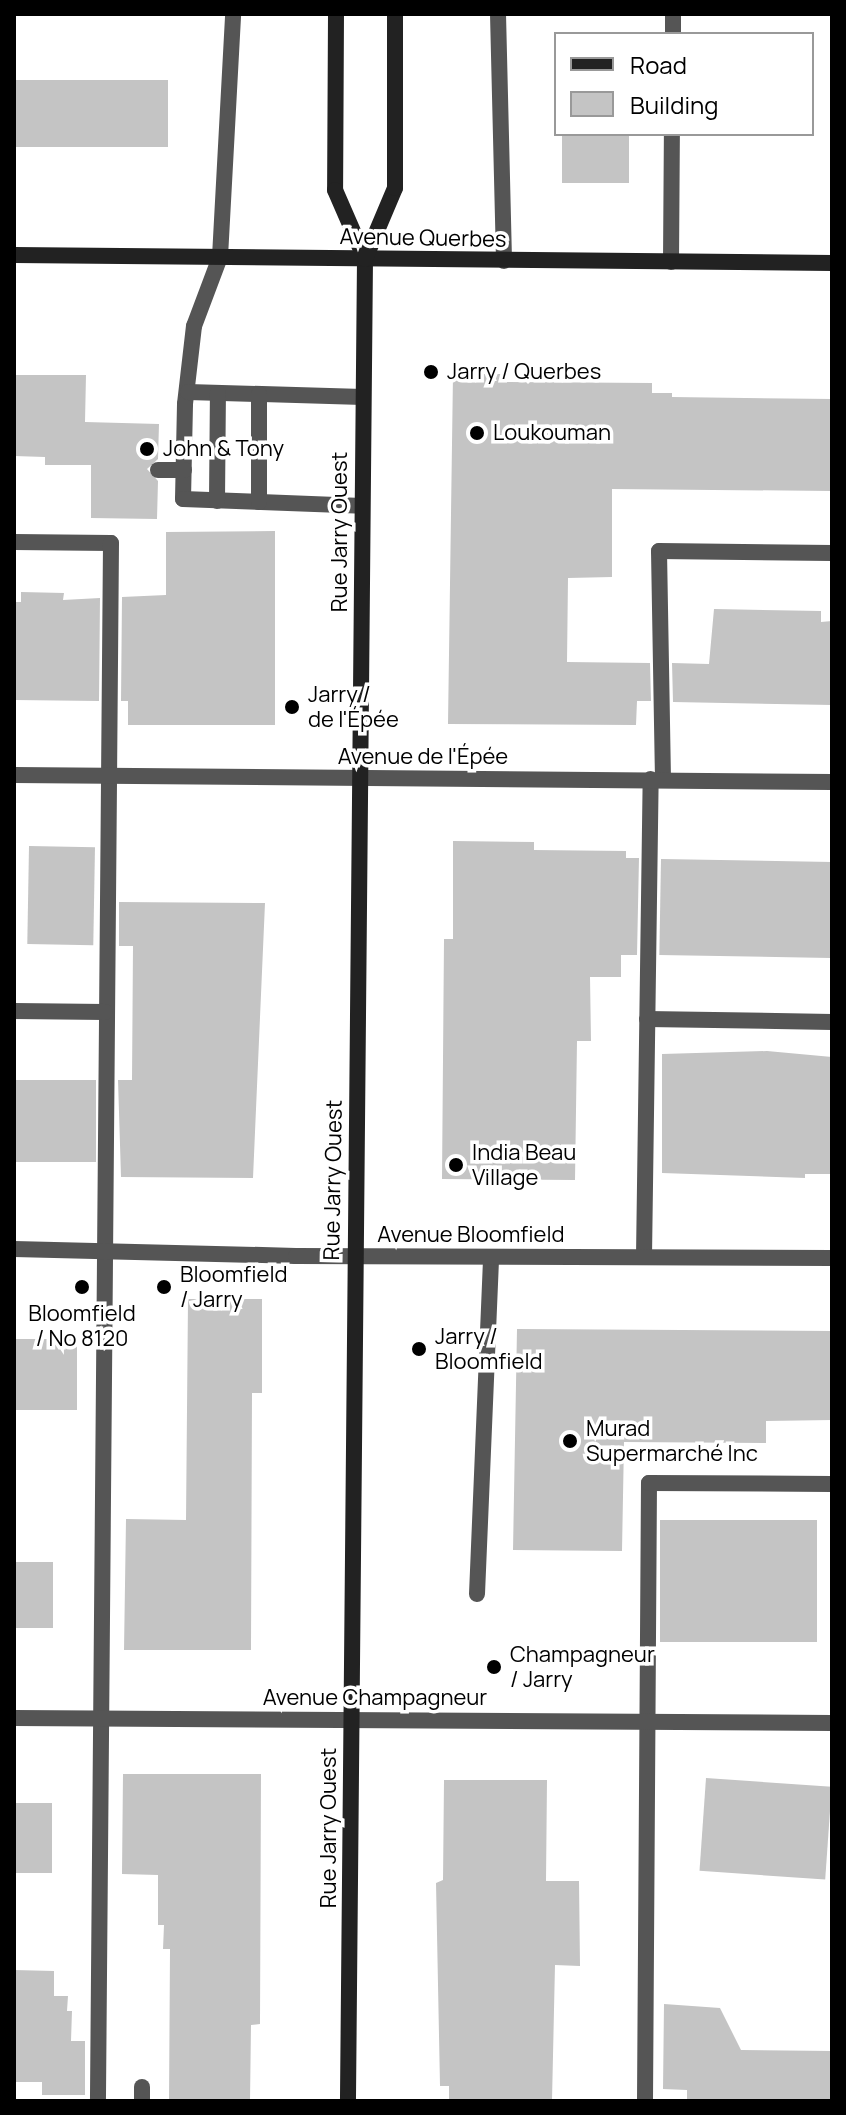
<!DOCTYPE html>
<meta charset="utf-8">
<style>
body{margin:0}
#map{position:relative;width:846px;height:2115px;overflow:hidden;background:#fff;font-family:Manrope,sans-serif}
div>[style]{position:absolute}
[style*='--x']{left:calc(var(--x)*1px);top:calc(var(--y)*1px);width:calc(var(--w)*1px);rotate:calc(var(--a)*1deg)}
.building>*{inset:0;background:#c4c4c4;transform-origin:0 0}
.lane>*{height:16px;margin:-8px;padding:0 8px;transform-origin:8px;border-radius:8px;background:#555}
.street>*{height:16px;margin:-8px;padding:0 8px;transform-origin:8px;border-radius:8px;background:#555}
.secondary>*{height:16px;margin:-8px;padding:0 8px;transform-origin:8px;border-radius:8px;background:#222}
.dots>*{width:22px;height:22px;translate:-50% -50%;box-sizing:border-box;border:4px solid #fff;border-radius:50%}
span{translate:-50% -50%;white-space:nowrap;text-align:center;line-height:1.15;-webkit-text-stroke:7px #fff;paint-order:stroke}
.street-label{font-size:22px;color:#000}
.poi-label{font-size:22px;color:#000}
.left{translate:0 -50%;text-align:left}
.frame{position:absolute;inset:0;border:16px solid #000;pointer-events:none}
.legend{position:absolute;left:554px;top:32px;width:260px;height:104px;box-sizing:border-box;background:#fff;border:2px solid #999;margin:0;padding:10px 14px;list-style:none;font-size:24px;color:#000}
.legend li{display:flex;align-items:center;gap:16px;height:40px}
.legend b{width:40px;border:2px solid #999}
</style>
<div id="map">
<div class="building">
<i style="left:14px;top:80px;width:154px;height:67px"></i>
<i style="left:562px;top:134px;width:67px;height:49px"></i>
<i style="clip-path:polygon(453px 374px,503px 374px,502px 382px,652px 383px,652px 393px,672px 393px,672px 397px,832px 399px,832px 491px,612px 489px,612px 577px,568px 578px,567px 662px,650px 663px,651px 701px,637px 701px,636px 725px,448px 724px)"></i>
<i style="clip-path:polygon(14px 375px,86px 375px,85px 422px,159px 424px,158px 459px,147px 469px,158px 481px,157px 519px,91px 518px,91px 465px,45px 465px,45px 457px,14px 456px)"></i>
<i style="clip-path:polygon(275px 531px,275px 725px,128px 725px,128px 701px,121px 701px,122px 597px,166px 595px,166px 532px)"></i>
<i style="clip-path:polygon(21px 592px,64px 593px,63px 600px,100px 598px,99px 701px,14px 700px,14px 602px,21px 602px)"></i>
<i style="clip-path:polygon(714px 609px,821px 611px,821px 622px,832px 621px,832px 705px,673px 702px,672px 663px,709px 664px)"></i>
<i style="clip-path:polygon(453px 841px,534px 842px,534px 850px,626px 851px,626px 858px,639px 858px,637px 955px,621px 955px,621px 977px,590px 977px,591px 1041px,577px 1041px,575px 1180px,442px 1179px,444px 939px,453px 939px)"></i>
<i style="left:29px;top:846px;width:66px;height:98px;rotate:1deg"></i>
<i style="left:661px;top:859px;width:171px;height:96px;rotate:1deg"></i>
<i style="clip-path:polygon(119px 902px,265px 903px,253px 1178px,121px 1177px,118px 1080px,132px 1080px,133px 946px,119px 946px)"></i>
<i style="clip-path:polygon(767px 1051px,832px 1057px,832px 1174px,805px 1174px,805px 1178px,662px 1173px,662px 1054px)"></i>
<i style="left:14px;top:1080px;width:82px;height:82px"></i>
<i style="clip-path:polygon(188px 1299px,262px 1299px,262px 1393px,252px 1393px,251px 1650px,124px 1650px,126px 1519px,186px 1520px)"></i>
<i style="clip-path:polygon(517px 1329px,832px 1331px,832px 1420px,766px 1421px,766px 1443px,624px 1442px,622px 1551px,513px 1550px)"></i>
<i style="left:14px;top:1339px;width:63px;height:71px"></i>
<i style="left:817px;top:1520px;width:122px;height:157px;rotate:90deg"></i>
<i style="left:14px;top:1562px;width:39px;height:66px"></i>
<i style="clip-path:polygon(123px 1774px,261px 1774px,260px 2024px,251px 2025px,250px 2101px,169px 2101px,170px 1949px,163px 1949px,164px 1925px,158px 1925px,158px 1875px,122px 1874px)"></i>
<i style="left:706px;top:1778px;width:126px;height:93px;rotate:4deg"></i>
<i style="clip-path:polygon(444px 1780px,547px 1780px,546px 1881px,579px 1881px,580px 1966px,555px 1965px,552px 2101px,449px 2101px,449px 2086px,440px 2086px,436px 1883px,443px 1880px)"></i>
<i style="left:14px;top:1803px;width:38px;height:70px"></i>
<i style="clip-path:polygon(14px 1970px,54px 1971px,54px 1996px,68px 1996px,67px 2011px,72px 2011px,71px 2041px,85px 2041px,85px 2095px,42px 2095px,42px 2082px,14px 2082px)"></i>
<i style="clip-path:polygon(664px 2004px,720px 2008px,741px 2050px,832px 2051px,832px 2101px,687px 2101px,687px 2090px,663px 2089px)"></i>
</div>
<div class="lane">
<i style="--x:673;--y:34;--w:20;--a:-90"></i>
<i style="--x:220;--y:257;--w:74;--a:110.6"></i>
<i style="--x:194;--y:326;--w:79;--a:96.6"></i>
<i style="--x:185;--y:404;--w:95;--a:91.2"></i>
<i style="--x:183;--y:499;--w:179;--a:2.2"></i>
<i style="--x:671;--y:262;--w:128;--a:-89.6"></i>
<i style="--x:188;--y:392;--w:175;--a:1.6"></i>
<i style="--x:158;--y:470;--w:26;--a:0"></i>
<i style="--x:217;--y:501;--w:108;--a:-89.5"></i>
<i style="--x:259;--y:502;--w:108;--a:-90"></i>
<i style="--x:14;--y:542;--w:97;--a:0.6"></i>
<i style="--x:111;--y:543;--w:1558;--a:90.48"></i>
<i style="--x:663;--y:780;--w:229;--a:-91"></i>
<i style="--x:659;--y:551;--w:173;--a:0.7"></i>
<i style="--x:14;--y:1011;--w:91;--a:0.6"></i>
<i style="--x:647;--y:1019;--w:185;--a:0.9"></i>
<i style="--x:644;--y:1257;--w:478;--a:-89.2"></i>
<i style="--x:477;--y:1594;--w:337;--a:-87.6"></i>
<i style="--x:142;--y:2101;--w:14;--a:-90"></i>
<i style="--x:645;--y:2101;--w:618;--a:-89.63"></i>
<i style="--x:649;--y:1483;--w:183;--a:0.3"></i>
</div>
<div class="street">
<i style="--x:498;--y:14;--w:247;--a:88.6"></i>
<i style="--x:220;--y:257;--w:243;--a:-86.9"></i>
<i style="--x:14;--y:775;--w:818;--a:0.49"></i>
<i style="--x:14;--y:1249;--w:282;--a:1.4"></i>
<i style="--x:296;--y:1256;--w:536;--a:0.21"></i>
<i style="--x:14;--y:1718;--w:818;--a:0.35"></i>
</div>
<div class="secondary">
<i style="--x:336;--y:14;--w:176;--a:90.3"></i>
<i style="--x:335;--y:190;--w:75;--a:66.5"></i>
<i style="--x:365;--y:259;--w:1842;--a:90.53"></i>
<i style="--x:14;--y:255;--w:818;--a:0.56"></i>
<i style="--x:365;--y:259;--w:77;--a:-67.1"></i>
<i style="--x:395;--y:188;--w:174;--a:-90"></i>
</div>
<div class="dots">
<i style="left:431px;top:372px;background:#000"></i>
<i style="left:477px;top:433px;background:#000"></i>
<i style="left:147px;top:449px;background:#000"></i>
<i style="left:292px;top:707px;background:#000"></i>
<i style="left:456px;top:1165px;background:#000"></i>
<i style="left:82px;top:1287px;background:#000"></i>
<i style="left:164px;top:1287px;background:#000"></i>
<i style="left:419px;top:1349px;background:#000"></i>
<i style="left:570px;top:1441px;background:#000"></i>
<i style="left:494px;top:1667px;background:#000"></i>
</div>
<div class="street-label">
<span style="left:423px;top:238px;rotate:1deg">Avenue Querbes</span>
<span style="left:340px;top:532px;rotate:-90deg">Rue Jarry Ouest</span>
<span style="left:423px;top:757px">Avenue de l'Épée</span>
<span style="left:333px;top:1180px;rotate:-89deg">Rue Jarry Ouest</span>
<span style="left:471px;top:1235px">Avenue Bloomfield</span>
<span style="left:375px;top:1698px">Avenue Champagneur</span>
<span style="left:329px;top:1828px;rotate:-90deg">Rue Jarry Ouest</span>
</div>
<div class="poi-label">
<span class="left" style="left:447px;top:372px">Jarry / Querbes</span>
<span class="left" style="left:493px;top:433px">Loukouman</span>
<span class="left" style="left:163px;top:449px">John &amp; Tony</span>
<span class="left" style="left:308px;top:707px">Jarry /<br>de l'Épée</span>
<span class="left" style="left:472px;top:1165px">India Beau<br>Village</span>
<span class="left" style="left:180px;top:1287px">Bloomfield<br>/ Jarry</span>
<span style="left:82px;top:1326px">Bloomfield<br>/ No 8120</span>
<span class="left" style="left:435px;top:1349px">Jarry /<br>Bloomfield</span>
<span class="left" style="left:586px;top:1441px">Murad<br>Supermarché Inc</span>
<span class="left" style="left:510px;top:1667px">Champagneur<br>/ Jarry</span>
</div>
<div class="frame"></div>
<ul class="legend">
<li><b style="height:10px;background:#222"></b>Road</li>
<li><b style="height:22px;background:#c4c4c4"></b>Building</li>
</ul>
</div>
